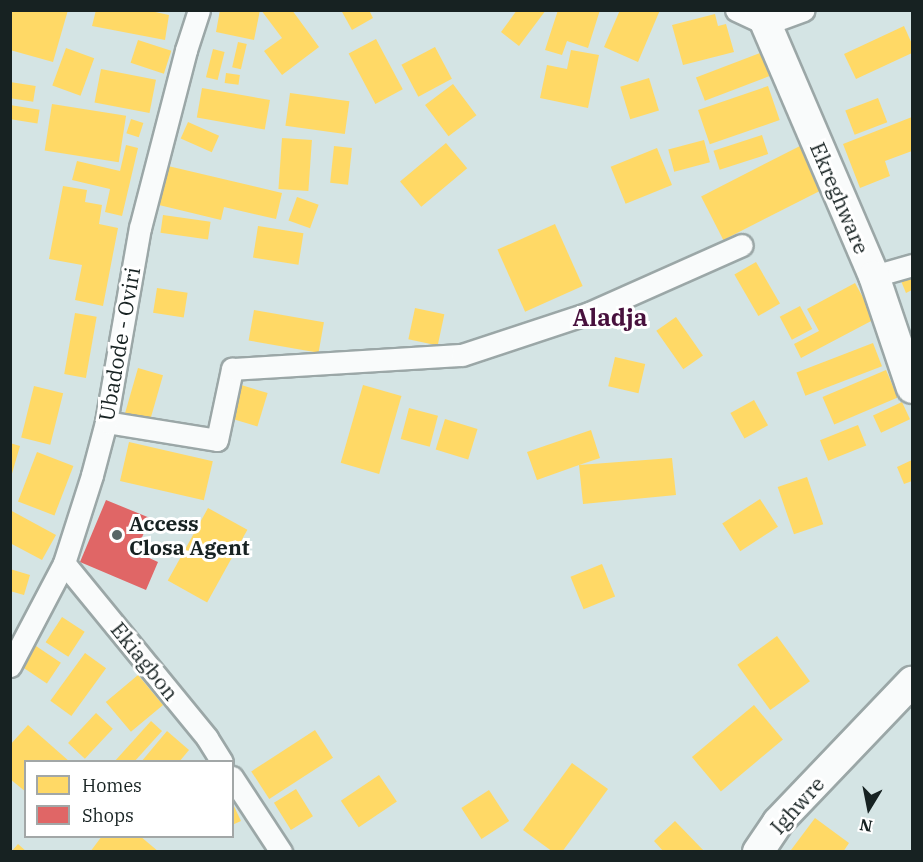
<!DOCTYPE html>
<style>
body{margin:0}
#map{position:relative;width:923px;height:862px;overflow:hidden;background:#d4e4e4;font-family:"IBM Plex Serif",serif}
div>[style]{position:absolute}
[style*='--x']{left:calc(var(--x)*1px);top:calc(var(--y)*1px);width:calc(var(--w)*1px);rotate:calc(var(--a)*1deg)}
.homes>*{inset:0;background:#ffd966;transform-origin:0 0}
.shops>*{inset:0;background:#e06666}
.roads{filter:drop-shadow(2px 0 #9ba7a7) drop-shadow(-2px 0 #9ba7a7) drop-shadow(0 2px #9ba7a7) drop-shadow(0 -2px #9ba7a7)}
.street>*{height:21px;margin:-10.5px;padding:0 10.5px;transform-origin:10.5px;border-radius:10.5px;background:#f9fbfb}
.secondary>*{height:30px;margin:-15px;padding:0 15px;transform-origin:15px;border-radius:15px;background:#f9fbfb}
.dots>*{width:16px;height:16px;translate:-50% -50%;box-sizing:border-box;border:3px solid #fff;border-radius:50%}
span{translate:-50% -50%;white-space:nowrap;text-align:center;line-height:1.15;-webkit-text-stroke:6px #fff;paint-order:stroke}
.street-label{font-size:21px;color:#172222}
.poi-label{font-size:21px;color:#172222;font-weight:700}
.left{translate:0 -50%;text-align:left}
.quarter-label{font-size:24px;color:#48113d;font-weight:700}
.frame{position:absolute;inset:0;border:12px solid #172222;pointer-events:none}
.legend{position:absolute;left:24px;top:760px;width:210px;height:78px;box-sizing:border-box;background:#fff;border:2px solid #a2a7a7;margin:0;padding:8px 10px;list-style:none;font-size:18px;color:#172222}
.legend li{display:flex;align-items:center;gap:12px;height:30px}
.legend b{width:30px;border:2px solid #a2a7a7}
.north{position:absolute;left:839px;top:778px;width:60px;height:60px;-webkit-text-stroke:4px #fff;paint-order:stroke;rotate:190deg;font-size:16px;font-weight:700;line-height:24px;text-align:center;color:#172222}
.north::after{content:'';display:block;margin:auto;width:21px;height:27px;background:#172222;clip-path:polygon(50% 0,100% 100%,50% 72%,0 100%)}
</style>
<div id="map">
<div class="homes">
<i style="clip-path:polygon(12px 10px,68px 10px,53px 62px,10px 50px)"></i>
<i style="clip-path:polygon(96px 10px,146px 10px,169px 15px,165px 40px,92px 26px)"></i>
<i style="clip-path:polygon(220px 10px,260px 10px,254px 40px,216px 32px)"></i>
<i style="clip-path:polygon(261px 10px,292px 10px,319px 47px,282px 75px,264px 51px,282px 38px)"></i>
<i style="clip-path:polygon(341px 10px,369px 10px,373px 18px,352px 30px)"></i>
<i style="clip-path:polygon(517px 10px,546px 10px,519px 46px,501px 32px)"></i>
<i style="clip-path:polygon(558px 10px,600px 10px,588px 48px,567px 41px,562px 55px,545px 50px)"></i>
<i style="clip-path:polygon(620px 10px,660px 10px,638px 62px,604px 47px)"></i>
<i style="clip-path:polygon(715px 14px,718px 26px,726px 24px,734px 52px,683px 65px,672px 25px)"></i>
<i style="clip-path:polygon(904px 26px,912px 44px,912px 53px,856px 79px,844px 54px)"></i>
<i style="left:376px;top:39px;width:57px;height:31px;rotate:62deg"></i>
<i style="left:138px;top:40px;width:35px;height:24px;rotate:18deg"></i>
<i style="left:238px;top:42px;width:9px;height:26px;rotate:13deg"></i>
<i style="left:435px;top:47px;width:36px;height:38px;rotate:62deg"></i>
<i style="left:66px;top:48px;width:30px;height:40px;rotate:20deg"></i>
<i style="left:213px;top:49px;width:12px;height:29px;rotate:14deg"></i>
<i style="clip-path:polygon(571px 50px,599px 55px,588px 108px,540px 98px,547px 65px,567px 69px)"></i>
<i style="left:765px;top:51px;width:25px;height:74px;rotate:69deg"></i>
<i style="left:101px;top:69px;width:56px;height:34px;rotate:11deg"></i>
<i style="left:226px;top:73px;width:14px;height:10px;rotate:8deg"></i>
<i style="left:649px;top:78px;width:34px;height:30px;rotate:73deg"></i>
<i style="left:10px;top:82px;width:26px;height:16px;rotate:9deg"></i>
<i style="left:453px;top:84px;width:39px;height:35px;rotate:53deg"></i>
<i style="left:768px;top:86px;width:36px;height:74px;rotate:71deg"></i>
<i style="left:202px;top:88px;width:69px;height:30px;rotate:10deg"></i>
<i style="left:290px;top:93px;width:60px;height:33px;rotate:8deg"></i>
<i style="left:878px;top:98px;width:26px;height:35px;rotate:69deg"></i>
<i style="left:52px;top:104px;width:75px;height:47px;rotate:9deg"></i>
<i style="left:10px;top:105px;width:30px;height:14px;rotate:9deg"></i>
<i style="clip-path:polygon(912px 117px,912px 151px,885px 161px,890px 176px,860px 188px,843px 144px)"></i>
<i style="left:131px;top:119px;width:13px;height:15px;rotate:18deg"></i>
<i style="left:188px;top:122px;width:34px;height:18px;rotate:24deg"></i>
<i style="left:762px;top:135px;width:20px;height:51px;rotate:72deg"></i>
<i style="left:282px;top:138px;width:30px;height:51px;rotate:4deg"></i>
<i style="left:704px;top:140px;width:23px;height:37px;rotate:75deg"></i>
<i style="left:446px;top:143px;width:33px;height:60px;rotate:50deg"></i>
<i style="clip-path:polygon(126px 145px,138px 148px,122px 216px,105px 212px,110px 189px,72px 180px,77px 161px,120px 171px)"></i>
<i style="left:334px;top:146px;width:18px;height:37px;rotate:6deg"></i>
<i style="left:800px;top:146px;width:49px;height:111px;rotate:63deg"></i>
<i style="left:657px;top:148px;width:40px;height:50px;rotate:68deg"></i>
<i style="clip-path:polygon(168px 166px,282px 193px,276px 219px,224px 207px,221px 220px,159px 205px)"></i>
<i style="clip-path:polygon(63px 186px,87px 190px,85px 202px,102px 205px,99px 224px,118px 228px,103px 306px,75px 300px,82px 265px,49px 259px)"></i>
<i style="left:297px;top:197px;width:23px;height:25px;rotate:20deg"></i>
<i style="left:163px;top:215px;width:48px;height:18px;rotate:8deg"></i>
<i style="left:555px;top:224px;width:68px;height:63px;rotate:66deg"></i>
<i style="left:258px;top:226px;width:46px;height:32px;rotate:9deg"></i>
<i style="left:756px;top:262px;width:48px;height:25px;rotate:60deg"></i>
<i style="clip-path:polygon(912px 270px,912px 290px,906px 293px,899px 276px)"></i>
<i style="clip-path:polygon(855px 283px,875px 319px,801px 358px,794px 344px,819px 331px,807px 309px)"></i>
<i style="left:157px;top:288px;width:31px;height:25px;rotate:9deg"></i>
<i style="left:800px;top:306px;width:26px;height:23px;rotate:62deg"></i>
<i style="left:415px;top:308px;width:30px;height:32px;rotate:12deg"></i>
<i style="left:254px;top:310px;width:71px;height:31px;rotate:10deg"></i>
<i style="left:75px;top:313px;width:22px;height:62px;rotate:10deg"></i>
<i style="left:676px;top:317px;width:47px;height:24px;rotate:55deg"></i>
<i style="left:873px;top:343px;width:25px;height:82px;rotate:69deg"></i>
<i style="left:615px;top:357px;width:31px;height:30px;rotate:13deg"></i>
<i style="left:138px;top:368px;width:26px;height:52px;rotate:16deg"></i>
<i style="left:886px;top:370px;width:30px;height:69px;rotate:67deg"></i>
<i style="left:238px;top:384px;width:31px;height:35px;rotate:17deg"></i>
<i style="left:363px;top:385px;width:40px;height:81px;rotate:16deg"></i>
<i style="left:34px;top:386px;width:30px;height:53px;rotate:14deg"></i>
<i style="left:754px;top:400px;width:29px;height:27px;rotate:61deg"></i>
<i style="left:902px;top:402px;width:19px;height:32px;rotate:65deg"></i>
<i style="left:409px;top:408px;width:30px;height:32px;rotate:15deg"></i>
<i style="left:445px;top:419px;width:34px;height:32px;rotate:17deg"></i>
<i style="left:858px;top:425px;width:22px;height:41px;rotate:68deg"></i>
<i style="clip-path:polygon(591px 430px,600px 458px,579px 465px,672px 458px,676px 495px,583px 504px,579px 465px,537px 480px,527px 452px)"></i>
<i style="left:129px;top:442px;width:86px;height:40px;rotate:13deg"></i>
<i style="clip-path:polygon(10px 443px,20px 446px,11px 477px,10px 477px)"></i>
<i style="left:37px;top:452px;width:39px;height:53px;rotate:21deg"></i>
<i style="clip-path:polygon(912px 460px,912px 481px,904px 484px,897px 467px)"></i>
<i style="left:807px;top:477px;width:50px;height:31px;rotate:71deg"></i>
<i style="left:760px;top:499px;width:33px;height:45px;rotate:57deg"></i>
<i style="left:208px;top:508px;width:45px;height:83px;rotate:29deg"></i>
<i style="clip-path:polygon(10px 510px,56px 535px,42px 560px,10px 543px)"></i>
<i style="left:602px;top:564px;width:35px;height:34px;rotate:68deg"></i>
<i style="clip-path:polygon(10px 569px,30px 575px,24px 595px,10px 591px)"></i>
<i style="left:62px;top:617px;width:27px;height:30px;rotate:33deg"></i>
<i style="left:777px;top:636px;width:56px;height:49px;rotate:54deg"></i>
<i style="left:36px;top:646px;width:30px;height:25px;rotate:34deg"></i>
<i style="left:85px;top:653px;width:26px;height:59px;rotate:36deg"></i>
<i style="left:138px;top:675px;width:39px;height:42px;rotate:50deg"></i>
<i style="left:754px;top:705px;width:45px;height:81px;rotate:50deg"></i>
<i style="left:96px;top:713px;width:23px;height:41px;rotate:43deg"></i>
<i style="clip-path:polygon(151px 721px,162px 731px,134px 762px,114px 762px)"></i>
<i style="clip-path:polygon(28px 725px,70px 762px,26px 762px,26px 792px,10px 779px,10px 745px)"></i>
<i style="left:315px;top:730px;width:33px;height:76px;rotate:57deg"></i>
<i style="clip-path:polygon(167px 731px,189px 750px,179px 762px,141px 762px)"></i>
<i style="clip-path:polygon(572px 763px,608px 789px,562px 852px,553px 852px,523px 830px)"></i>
<i style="left:379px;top:775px;width:32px;height:46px;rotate:56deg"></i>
<i style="left:296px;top:789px;width:32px;height:26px;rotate:58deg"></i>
<i style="left:489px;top:790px;width:37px;height:33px;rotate:57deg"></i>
<i style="clip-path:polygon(232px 802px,241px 821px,232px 825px)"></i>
<i style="clip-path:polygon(815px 818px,849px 843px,843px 852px,791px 850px)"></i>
<i style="clip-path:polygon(675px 821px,705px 852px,664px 852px,654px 841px)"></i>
<i style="clip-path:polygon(102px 836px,140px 836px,159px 852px,90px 852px)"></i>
<i style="clip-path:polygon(18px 844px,27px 852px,11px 852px)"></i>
</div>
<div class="shops">
<i style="clip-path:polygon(106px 500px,150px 518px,136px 552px,158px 562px,146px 590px,80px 562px)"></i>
</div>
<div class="roads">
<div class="street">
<i style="--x:736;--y:10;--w:33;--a:25"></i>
<i style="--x:766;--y:24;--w:40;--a:-20.2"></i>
<i style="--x:874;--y:276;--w:40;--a:-16"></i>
<i style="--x:106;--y:422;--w:112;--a:9.2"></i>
<i style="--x:217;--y:440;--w:73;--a:-78.1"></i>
<i style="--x:232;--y:369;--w:230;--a:-3.5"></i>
<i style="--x:462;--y:355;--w:134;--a:-18.3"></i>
<i style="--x:589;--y:313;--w:167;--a:-24"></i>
<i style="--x:64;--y:563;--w:226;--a:50.7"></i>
<i style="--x:207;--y:738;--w:28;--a:58"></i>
<i style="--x:10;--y:666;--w:116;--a:-62.3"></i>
<i style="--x:64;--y:563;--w:92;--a:-72.3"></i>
<i style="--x:92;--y:475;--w:55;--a:-75.2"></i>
<i style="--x:106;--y:422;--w:197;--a:-80.1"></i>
<i style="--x:140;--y:228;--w:184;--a:-75.5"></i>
<i style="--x:186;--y:50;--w:42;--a:-72"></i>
<i style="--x:232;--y:777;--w:90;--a:56.8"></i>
</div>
<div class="secondary">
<i style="--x:760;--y:10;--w:289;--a:66.8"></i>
<i style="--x:874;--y:276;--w:118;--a:71.3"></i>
<i style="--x:758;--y:852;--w:36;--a:-56"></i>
<i style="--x:778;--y:822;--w:194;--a:-46.3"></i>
</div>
</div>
<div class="dots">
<i style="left:117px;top:535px;background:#596666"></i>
</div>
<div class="street-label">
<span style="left:840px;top:198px;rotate:67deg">Ekreghware</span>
<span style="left:119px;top:344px;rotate:-80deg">Ubadode - Oviri</span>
<span style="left:145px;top:661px;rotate:51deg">Ekiagbon</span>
<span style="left:797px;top:805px;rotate:-48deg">Ighwre</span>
</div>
<div class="poi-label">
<span class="left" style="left:129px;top:535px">Access<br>Closa Agent</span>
</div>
<div class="quarter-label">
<span style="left:610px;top:318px">Aladja</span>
</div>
<div class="frame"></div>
<ul class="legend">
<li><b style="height:16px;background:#ffd966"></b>Homes</li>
<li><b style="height:16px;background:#e06666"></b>Shops</li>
</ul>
<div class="north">N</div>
</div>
